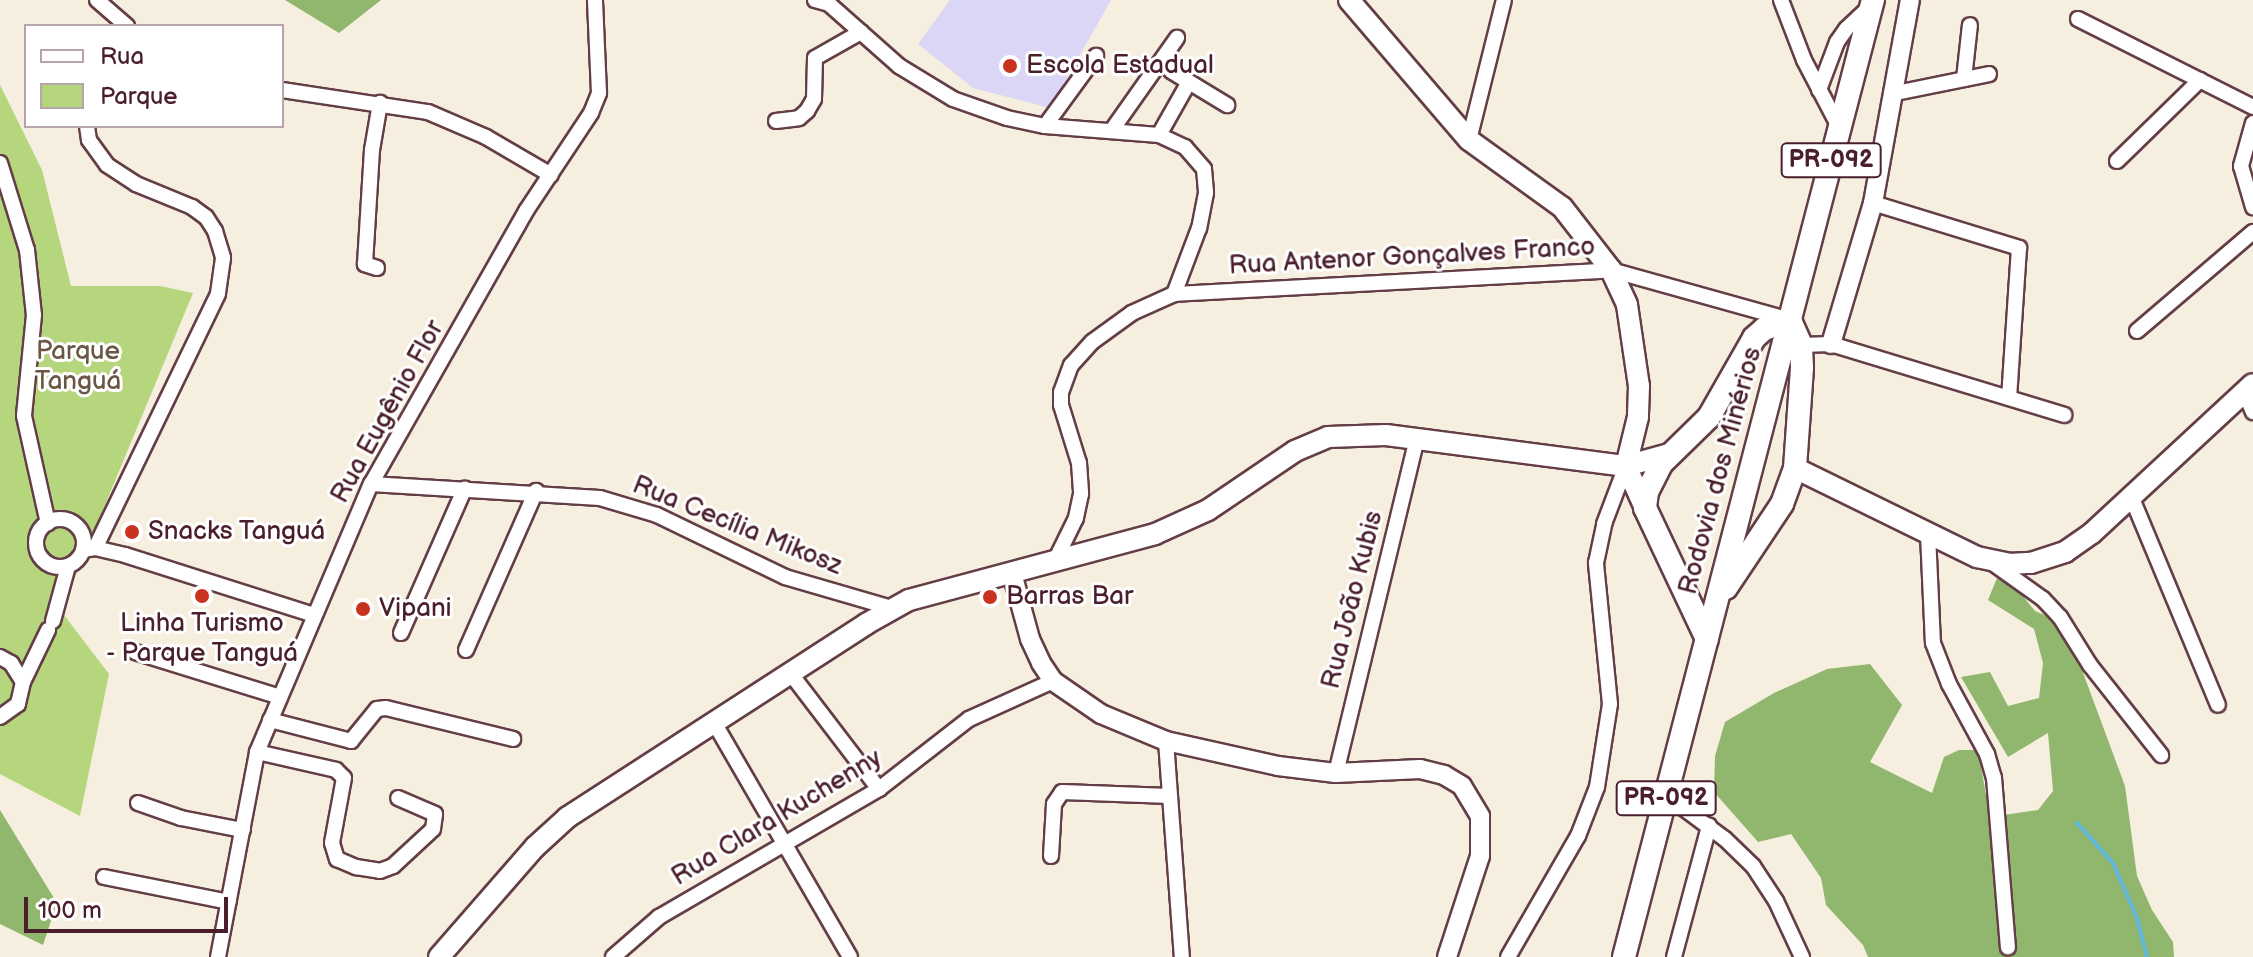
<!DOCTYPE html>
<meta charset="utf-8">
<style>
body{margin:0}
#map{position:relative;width:2253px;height:957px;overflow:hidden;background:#f6efdf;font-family:"Balsamiq Sans",sans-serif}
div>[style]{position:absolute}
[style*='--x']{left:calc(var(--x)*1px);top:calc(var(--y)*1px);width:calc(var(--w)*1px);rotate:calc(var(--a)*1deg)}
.built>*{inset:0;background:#dcd6f6}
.green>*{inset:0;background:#b6d67e}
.forest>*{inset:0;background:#90b76d}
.stream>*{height:4px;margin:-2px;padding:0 2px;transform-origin:2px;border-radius:2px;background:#60b9dd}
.roads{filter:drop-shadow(2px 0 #643e46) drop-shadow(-2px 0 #643e46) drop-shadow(0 2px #643e46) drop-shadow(0 -2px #643e46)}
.minor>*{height:14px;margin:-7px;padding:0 7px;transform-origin:7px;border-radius:7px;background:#fff}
.minor>.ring{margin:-7px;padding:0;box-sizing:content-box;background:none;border:14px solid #fff;border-radius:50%}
.tertiary>*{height:18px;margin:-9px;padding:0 9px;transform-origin:9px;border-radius:9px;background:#fff}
.secondary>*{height:20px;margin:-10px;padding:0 10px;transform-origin:10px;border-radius:10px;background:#fff}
.primary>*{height:22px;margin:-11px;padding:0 11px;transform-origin:11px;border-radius:11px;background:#fff}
.dots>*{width:22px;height:22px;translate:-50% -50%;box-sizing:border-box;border:4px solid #fff;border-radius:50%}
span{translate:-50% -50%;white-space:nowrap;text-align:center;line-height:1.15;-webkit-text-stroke:6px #fff;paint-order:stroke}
.shield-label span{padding:2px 6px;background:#fff;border:2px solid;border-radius:6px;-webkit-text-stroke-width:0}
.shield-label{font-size:24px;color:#4a1f2b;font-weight:700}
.poi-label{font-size:26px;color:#4a1f2b}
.left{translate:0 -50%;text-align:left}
.street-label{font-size:26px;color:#4a1f2b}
.park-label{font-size:26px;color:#6a5644}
.legend{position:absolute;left:24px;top:24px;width:260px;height:104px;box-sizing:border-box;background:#fff;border:2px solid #b7a5aa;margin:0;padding:10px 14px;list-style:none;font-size:24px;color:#4a1f2b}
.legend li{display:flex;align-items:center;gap:16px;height:40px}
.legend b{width:40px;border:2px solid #b7a5aa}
.scale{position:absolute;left:24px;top:897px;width:204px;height:36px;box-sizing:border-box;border:4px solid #4a1f2b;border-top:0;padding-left:10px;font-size:24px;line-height:28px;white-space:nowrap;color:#4a1f2b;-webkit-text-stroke:6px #fff;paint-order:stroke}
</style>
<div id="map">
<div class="built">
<i style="clip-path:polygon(950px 0,1111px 0,1050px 108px,973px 88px,918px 44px)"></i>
</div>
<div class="green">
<i style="clip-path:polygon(0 85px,42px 170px,71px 286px,160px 286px,193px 293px,61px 611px,109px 674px,80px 816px,0 774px)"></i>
</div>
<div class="forest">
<i style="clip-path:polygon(285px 0,381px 0,339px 33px)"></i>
<i style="clip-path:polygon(1997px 578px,2016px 588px,2035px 611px,2056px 620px,2072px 643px,2125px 786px,2137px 876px,2152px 910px,2173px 942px,2174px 957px,1868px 957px,1863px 945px,1826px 905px,1821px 878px,1791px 834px,1758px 842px,1714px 792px,1715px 756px,1725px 722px,1774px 693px,1827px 669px,1870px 664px,1902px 705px,1870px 762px,1932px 793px,1944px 757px,1959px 750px,1978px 750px,1990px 817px,2038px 810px,2053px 791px,2048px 733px,2008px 757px,1961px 677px,1990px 672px,2008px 706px,2039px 698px,2043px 663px,2034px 629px,1988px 600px)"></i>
<i style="clip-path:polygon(0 810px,57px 903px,43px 945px,0 924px)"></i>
</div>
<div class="stream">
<i style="--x:2077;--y:823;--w:54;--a:48"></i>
<i style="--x:2113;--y:863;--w:60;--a:66.4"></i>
<i style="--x:2137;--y:918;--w:40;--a:75.6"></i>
</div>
<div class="roads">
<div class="minor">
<i style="--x:97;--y:0;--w:40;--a:41"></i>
<i style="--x:815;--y:0;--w:15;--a:16"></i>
<i style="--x:829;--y:4;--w:94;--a:41.5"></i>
<i style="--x:899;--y:66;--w:63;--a:31.4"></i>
<i style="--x:953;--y:99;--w:57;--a:19.4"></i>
<i style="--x:1007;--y:118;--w:39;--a:12"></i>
<i style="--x:1045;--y:126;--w:114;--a:4.5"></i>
<i style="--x:1159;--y:135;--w:29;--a:25"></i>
<i style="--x:1185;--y:147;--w:29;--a:49"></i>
<i style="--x:1204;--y:169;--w:24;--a:85"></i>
<i style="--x:1206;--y:193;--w:36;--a:101"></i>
<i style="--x:1199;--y:228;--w:71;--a:110.7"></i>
<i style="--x:1174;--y:294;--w:46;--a:155.7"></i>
<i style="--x:1132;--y:313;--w:49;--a:144.1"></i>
<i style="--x:1092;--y:342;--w:31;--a:132"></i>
<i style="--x:1071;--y:365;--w:29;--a:110"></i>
<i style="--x:1061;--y:392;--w:13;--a:90"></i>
<i style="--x:1061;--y:405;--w:61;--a:72.8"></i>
<i style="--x:1079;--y:463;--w:31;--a:86"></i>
<i style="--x:1081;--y:494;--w:25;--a:102"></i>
<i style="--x:1076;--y:518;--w:50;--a:116.1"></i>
<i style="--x:1781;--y:0;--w:64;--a:69"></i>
<i style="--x:1804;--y:60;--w:76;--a:62.4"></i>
<i style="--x:2078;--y:19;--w:196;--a:26.7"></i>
<i style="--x:1171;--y:71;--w:66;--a:31.3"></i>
<i style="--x:1964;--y:79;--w:54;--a:-83.7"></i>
<i style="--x:282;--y:90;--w:148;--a:8.6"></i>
<i style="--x:428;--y:112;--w:63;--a:23.3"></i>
<i style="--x:486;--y:137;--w:75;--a:30.3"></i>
<i style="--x:1819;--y:90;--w:51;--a:-69.4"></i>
<i style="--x:1837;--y:42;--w:16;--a:-55"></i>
<i style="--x:1846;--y:29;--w:33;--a:-43"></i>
<i style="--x:1891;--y:94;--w:100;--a:-11.5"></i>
<i style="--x:776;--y:121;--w:23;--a:-7"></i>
<i style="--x:799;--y:118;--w:11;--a:-41"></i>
<i style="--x:807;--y:111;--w:14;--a:-60"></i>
<i style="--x:814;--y:99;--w:41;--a:-88.6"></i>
<i style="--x:815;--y:58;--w:53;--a:-29.5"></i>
<i style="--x:2253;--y:123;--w:45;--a:105.6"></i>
<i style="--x:2241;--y:166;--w:43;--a:73.7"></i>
<i style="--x:87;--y:126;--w:14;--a:82"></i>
<i style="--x:89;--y:140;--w:31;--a:54"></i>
<i style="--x:107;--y:165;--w:35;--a:33"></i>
<i style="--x:136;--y:184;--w:61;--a:22.3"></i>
<i style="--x:192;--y:207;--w:17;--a:36"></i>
<i style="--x:206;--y:217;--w:17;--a:57"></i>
<i style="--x:215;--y:231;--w:28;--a:73"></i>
<i style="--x:223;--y:258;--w:36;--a:98"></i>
<i style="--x:218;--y:294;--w:282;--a:115.8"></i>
<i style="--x:1045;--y:126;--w:87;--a:-53.9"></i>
<i style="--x:1112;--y:130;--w:113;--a:-54.8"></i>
<i style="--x:1159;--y:135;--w:61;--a:-60.5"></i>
<i style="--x:1469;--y:140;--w:144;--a:-76"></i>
<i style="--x:2117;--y:161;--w:116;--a:-44.3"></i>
<i style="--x:0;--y:163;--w:91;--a:72.8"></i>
<i style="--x:27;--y:250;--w:65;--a:83.9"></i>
<i style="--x:34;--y:315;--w:101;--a:95.7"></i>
<i style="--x:24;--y:416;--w:110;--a:77.4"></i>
<i style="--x:1873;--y:203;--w:153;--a:17.1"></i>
<i style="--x:2019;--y:248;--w:150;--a:93.8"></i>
<i style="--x:377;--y:268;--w:13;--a:-162"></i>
<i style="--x:365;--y:264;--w:114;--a:-86.5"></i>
<i style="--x:372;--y:150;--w:48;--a:-80.3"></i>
<i style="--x:1174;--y:294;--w:438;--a:-3.1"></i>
<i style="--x:1611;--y:270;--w:186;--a:15.6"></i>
<i style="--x:2137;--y:331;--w:153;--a:-40.5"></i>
<i style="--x:1801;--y:345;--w:30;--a:-2"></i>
<i style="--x:1831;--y:344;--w:244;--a:16.9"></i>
<i style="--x:2244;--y:391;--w:23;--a:67"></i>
<i style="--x:371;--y:484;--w:229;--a:3.5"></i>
<i style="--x:600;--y:498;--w:59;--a:16.6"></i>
<i style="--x:657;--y:515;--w:142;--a:25.8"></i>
<i style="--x:785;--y:577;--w:111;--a:16.2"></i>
<i style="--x:2131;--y:496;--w:226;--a:67.4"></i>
<i class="ring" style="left:36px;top:519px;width:34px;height:34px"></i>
<i style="--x:1928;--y:534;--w:109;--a:87.4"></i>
<i style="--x:1933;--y:643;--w:44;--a:68.7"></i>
<i style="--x:1949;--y:684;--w:80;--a:61.5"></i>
<i style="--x:1987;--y:754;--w:25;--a:74"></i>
<i style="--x:1994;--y:778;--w:170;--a:85.3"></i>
<i style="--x:83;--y:550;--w:12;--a:-9"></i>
<i style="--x:95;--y:548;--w:31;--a:13"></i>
<i style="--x:125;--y:555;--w:198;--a:17.6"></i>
<i style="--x:1994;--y:564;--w:60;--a:35.5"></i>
<i style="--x:2043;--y:599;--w:25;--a:47"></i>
<i style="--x:2060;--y:617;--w:57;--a:58"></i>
<i style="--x:2090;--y:665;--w:115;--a:51.7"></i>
<i style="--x:53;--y:621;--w:57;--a:-74.7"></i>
<i style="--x:401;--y:633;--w:158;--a:-66.2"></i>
<i style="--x:466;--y:650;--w:174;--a:-66.2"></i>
<i style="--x:135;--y:652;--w:152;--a:17.2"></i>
<i style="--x:0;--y:657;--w:13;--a:29"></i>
<i style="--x:11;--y:663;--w:22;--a:58"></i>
<i style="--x:23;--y:682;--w:23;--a:103"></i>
<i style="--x:18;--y:704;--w:22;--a:144"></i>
<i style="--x:791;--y:674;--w:145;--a:52.6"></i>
<i style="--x:23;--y:682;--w:58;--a:-64.3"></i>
<i style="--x:270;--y:720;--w:84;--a:14.5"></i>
<i style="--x:351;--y:741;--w:41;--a:-50.9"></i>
<i style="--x:377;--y:709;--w:9;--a:-6"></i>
<i style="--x:386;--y:708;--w:131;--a:13.7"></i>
<i style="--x:715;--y:724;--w:269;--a:59.9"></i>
<i style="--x:1166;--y:741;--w:217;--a:85.8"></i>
<i style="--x:257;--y:752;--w:81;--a:12.8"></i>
<i style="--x:336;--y:770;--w:11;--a:45"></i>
<i style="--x:344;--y:778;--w:66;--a:100.5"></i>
<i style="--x:332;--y:843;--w:17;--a:73"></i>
<i style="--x:337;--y:859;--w:21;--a:23"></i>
<i style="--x:356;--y:867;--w:24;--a:9"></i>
<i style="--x:380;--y:871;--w:14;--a:-21"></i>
<i style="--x:393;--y:866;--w:54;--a:-42.8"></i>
<i style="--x:433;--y:829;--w:15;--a:-82"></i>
<i style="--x:435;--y:814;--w:40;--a:-156.6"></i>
<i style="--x:1336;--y:773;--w:345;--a:-76.4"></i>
<i style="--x:1667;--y:796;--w:72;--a:36.6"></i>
<i style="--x:1725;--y:839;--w:39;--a:44"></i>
<i style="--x:1753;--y:866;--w:42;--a:56.7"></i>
<i style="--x:1776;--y:901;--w:62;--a:65.1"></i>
<i style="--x:138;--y:803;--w:46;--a:19.2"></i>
<i style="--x:181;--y:818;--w:63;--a:11"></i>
<i style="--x:1051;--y:856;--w:52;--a:-86.7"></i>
<i style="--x:1054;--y:804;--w:14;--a:-56"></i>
<i style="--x:1062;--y:792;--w:108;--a:2.1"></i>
<i style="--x:104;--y:877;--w:127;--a:11.3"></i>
<i style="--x:218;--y:957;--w:209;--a:-79.2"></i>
<i style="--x:257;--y:752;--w:291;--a:-67"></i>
<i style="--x:371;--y:484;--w:314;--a:-60.4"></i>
<i style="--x:526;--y:211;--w:118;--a:-56.4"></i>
<i style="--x:591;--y:113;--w:22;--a:-68"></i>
<i style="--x:599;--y:93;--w:93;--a:-92.5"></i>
<i style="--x:613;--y:957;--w:61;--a:-41"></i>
<i style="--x:659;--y:917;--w:255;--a:-30.2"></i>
<i style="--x:879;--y:789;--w:114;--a:-37.9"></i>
<i style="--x:969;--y:719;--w:92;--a:-24.3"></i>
<i style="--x:1508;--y:957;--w:140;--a:-60"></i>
<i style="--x:1578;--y:836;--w:53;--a:-68.8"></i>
<i style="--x:1597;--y:787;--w:84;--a:-81.1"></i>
<i style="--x:1610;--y:704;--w:142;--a:-95.7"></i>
<i style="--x:1596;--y:563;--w:40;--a:-78"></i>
<i style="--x:1604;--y:524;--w:62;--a:-69.2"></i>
<i style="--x:1674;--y:957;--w:136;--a:-75"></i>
</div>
<div class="tertiary">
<i style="--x:1831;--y:344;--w:147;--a:-73.4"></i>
<i style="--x:1873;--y:203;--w:206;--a:-79.7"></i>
<i style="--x:1012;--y:573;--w:68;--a:74.7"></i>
<i style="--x:1030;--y:639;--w:26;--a:65"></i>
<i style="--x:1041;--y:663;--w:22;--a:56"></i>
<i style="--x:1053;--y:681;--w:58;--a:34.5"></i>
<i style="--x:1101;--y:714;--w:70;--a:22.6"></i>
<i style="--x:1166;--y:741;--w:115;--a:12.6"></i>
<i style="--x:1278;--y:766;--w:58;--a:6.9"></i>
<i style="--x:1336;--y:773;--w:84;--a:-2.7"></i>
<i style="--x:1420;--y:769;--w:25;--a:14"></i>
<i style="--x:1444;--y:775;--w:21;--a:31"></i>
<i style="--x:1462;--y:786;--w:35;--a:59"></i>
<i style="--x:1480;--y:816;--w:40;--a:90"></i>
<i style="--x:1480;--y:856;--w:106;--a:108.1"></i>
</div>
<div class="secondary">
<i style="--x:1349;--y:0;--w:184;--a:49.4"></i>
<i style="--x:1469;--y:140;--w:115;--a:35.8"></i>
<i style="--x:1562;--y:207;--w:80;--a:52.1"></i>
<i style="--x:1611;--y:270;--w:38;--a:65"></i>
<i style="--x:1627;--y:305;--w:82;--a:81.6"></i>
<i style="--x:1639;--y:386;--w:31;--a:92"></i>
<i style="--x:1638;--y:417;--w:50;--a:103.8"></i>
<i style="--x:1626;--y:466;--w:46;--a:65.7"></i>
<i style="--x:1795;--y:468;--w:203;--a:26.1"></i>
<i style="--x:1977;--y:557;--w:33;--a:12"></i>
<i style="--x:2009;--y:564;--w:22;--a:-3"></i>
<i style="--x:2031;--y:563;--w:36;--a:-18"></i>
<i style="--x:2065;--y:552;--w:33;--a:-35"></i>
<i style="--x:2092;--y:533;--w:219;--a:-42.8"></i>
<i style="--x:439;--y:957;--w:146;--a:-48.9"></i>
<i style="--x:535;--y:847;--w:45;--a:-42.3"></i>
<i style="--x:568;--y:817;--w:355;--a:-32.9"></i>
<i style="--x:866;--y:624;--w:49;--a:-29.2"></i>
<i style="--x:909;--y:600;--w:255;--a:-15"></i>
<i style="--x:1155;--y:534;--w:58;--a:-24.4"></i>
<i style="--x:1208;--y:510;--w:105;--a:-34.1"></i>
<i style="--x:1295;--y:451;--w:36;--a:-23"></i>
<i style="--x:1328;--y:437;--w:58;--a:-2"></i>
<i style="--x:1386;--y:435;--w:242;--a:7.4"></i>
<i style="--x:1626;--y:466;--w:49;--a:-15.5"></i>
</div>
<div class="primary">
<i style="--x:1726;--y:588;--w:101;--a:-56.3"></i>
<i style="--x:1782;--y:504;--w:38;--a:-70"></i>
<i style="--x:1795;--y:468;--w:101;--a:-86"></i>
<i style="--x:1802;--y:367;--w:22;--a:-93"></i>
<i style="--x:1801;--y:345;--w:27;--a:-114"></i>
<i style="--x:1707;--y:639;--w:145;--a:-115.3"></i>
<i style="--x:1645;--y:508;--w:16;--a:-83"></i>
<i style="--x:1647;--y:492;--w:31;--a:-63"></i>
<i style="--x:1661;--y:464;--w:67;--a:-44.4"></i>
<i style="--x:1709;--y:417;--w:91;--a:-60.3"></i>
<i style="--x:1754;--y:338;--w:13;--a:-42"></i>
<i style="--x:1764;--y:329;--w:28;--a:-19"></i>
<i style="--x:1624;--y:957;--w:989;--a:-75.42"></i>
</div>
</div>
<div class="dots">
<i style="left:1010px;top:66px;background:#c8321e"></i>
<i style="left:132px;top:532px;background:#c8321e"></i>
<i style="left:202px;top:596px;background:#c8321e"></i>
<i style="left:990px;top:597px;background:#c8321e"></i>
<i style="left:363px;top:609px;background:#c8321e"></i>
</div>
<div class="shield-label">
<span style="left:1831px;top:160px">PR-092</span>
<span style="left:1666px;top:798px">PR-092</span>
</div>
<div class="poi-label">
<span class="left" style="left:1026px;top:66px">Escola Estadual</span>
<span class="left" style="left:148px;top:532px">Snacks Tanguá</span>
<span class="left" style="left:1006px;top:597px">Barras Bar</span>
<span class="left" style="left:379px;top:609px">Vipani</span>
<span style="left:202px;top:639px">Linha Turismo<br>- Parque Tanguá</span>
</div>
<div class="street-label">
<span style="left:1412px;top:257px;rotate:-3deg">Rua Antenor Gonçalves Franco</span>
<span style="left:388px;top:412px;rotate:-61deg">Rua Eugênio Flor</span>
<span style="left:1721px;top:471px;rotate:-75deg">Rodovia dos Minérios</span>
<span style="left:737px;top:526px;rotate:22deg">Rua Cecília Mikosz</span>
<span style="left:1353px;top:600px;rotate:-76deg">Rua João Kubis</span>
<span style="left:777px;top:818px;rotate:-31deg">Rua Clara Kuchenny</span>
</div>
<div class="park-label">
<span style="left:78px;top:367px">Parque<br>Tanguá</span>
</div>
<ul class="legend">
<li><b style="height:10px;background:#fff"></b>Rua</li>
<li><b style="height:22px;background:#b6d67e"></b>Parque</li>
</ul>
<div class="scale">100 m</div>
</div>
